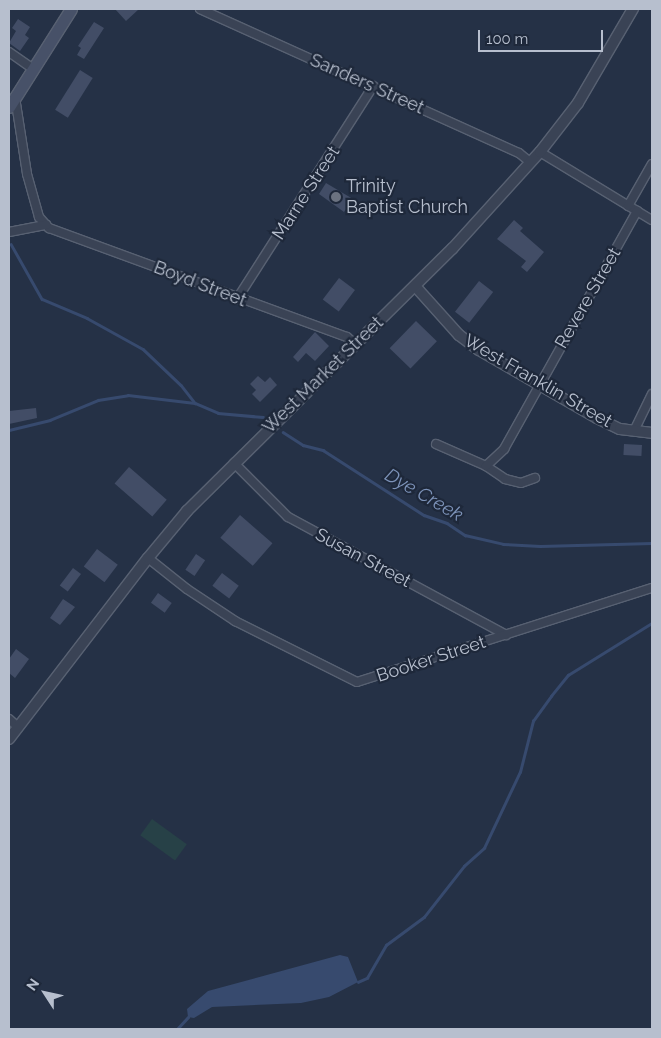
<!DOCTYPE html>
<style>
body{margin:0}
#map{position:relative;width:661px;height:1038px;overflow:hidden;background:#253146;font-family:Raleway,sans-serif}
div>[style]{position:absolute}
[style*='--x']{left:calc(var(--x)*1px);top:calc(var(--y)*1px);width:calc(var(--w)*1px);rotate:calc(var(--a)*1deg)}
.green>*{inset:0;background:#274147;transform-origin:0 0}
.water>*{inset:0;background:#374a6e}
.stream>*{height:2.5px;margin:-1.25px;padding:0 1.25px;transform-origin:1.25px;border-radius:1.25px;background:#374a6e}
.building>*{inset:0;background:#424d66;transform-origin:0 0}
.roads{filter:drop-shadow(1px 0 #586172) drop-shadow(-1px 0 #586172) drop-shadow(0 1px #586172) drop-shadow(0 -1px #586172)}
.minor>*{height:8px;margin:-4px;padding:0 4px;transform-origin:4px;border-radius:4px;background:#3a4355}
.tertiary>*{height:10px;margin:-5px;padding:0 5px;transform-origin:5px;border-radius:5px;background:#3a4355}
.secondary>*{height:11px;margin:-5.5px;padding:0 5.5px;transform-origin:5.5px;border-radius:5.5px;background:#475168}
.dots>*{width:14px;height:14px;translate:-50% -50%;box-sizing:border-box;border:2px solid #1e283a;border-radius:50%}
span{translate:-50% -50%;white-space:nowrap;text-align:center;line-height:1.15;-webkit-text-stroke:4.5px #1e283a;paint-order:stroke}
.street-label{font-size:18px;color:#b7bfce}
.poi-label{font-size:18px;color:#b7bfce}
.left{translate:0 -50%;text-align:left}
.water-label{font-size:19px;color:#7c92b8;font-style:italic}
.frame{position:absolute;inset:0;border:10px solid #b7bfce;pointer-events:none}
.north{position:absolute;left:20px;top:968px;width:50px;height:50px;-webkit-text-stroke:4px #1e283a;paint-order:stroke;rotate:305deg;font-size:14px;font-weight:700;line-height:20px;text-align:center;color:#b7bfce}
.north::after{content:'';display:block;margin:auto;width:18px;height:22px;background:#b7bfce;clip-path:polygon(50% 0,100% 100%,50% 72%,0 100%)}
.scale{position:absolute;left:478px;top:30px;width:125px;height:22px;box-sizing:border-box;border:2px solid #b7bfce;border-top:0;padding-left:6px;font-size:15px;line-height:18px;white-space:nowrap;color:#b7bfce;-webkit-text-stroke:4px #1e283a;paint-order:stroke}
</style>
<div id="map">
<div class="green">
<i style="left:152px;top:819px;width:43px;height:20px;rotate:36deg"></i>
</div>
<div class="water">
<i style="clip-path:polygon(340px 955px,348px 957px,358px 982px,329px 997px,301px 1003px,212px 1007px,194px 1018px,188px 1017px,187px 1009px,208px 991px)"></i>
</div>
<div class="stream">
<i style="--x:11;--y:244;--w:63;--a:60.6"></i>
<i style="--x:42;--y:299;--w:49;--a:22.9"></i>
<i style="--x:87;--y:318;--w:64;--a:29"></i>
<i style="--x:143;--y:349;--w:52;--a:43.5"></i>
<i style="--x:181;--y:385;--w:23;--a:52"></i>
<i style="--x:9;--y:430;--w:42;--a:-13.7"></i>
<i style="--x:50;--y:420;--w:52;--a:-22.6"></i>
<i style="--x:98;--y:400;--w:30;--a:-9"></i>
<i style="--x:128;--y:395;--w:67;--a:6.8"></i>
<i style="--x:195;--y:403;--w:25;--a:23"></i>
<i style="--x:218;--y:413;--w:45;--a:5.1"></i>
<i style="--x:283;--y:432;--w:24;--a:33"></i>
<i style="--x:303;--y:445;--w:21;--a:14"></i>
<i style="--x:323;--y:450;--w:120;--a:32.8"></i>
<i style="--x:424;--y:515;--w:24;--a:19"></i>
<i style="--x:447;--y:523;--w:22;--a:34"></i>
<i style="--x:465;--y:535;--w:39;--a:13"></i>
<i style="--x:503;--y:544;--w:37;--a:3"></i>
<i style="--x:540;--y:546;--w:112;--a:-1.5"></i>
<i style="--x:358;--y:982;--w:10;--a:-24"></i>
<i style="--x:367;--y:978;--w:38;--a:-60"></i>
<i style="--x:386;--y:945;--w:47;--a:-36.4"></i>
<i style="--x:424;--y:917;--w:65;--a:-51.9"></i>
<i style="--x:464;--y:866;--w:27;--a:-42"></i>
<i style="--x:484;--y:848;--w:84;--a:-64.7"></i>
<i style="--x:520;--y:772;--w:53;--a:-75.7"></i>
<i style="--x:533;--y:721;--w:31;--a:-54"></i>
<i style="--x:551;--y:696;--w:27;--a:-51"></i>
<i style="--x:568;--y:675;--w:99;--a:-31.8"></i>
<i style="--x:177;--y:1029;--w:16;--a:-47"></i>
</div>
<div class="building">
<i style="clip-path:polygon(115px 9px,139px 9px,126px 21px)"></i>
<i style="clip-path:polygon(18px 19px,30px 27px,25px 35px,29px 38px,20px 51px,9px 43px,16px 31px,12px 28px)"></i>
<i style="clip-path:polygon(94px 22px,104px 28px,84px 59px,77px 55px,81px 48px,78px 46px)"></i>
<i style="left:80px;top:70px;width:15px;height:47px;rotate:32deg"></i>
<i style="clip-path:polygon(326px 183px,353px 199px,344px 212px,319px 194px)"></i>
<i style="clip-path:polygon(514px 220px,523px 228px,520px 231px,544px 252px,527px 272px,521px 267px,526px 261px,497px 239px)"></i>
<i style="left:339px;top:278px;width:20px;height:27px;rotate:37deg"></i>
<i style="left:479px;top:281px;width:18px;height:39px;rotate:38deg"></i>
<i style="left:416px;top:321px;width:29px;height:38px;rotate:44deg"></i>
<i style="clip-path:polygon(315px 332px,329px 346px,315px 361px,306px 353px,298px 362px,293px 357px)"></i>
<i style="clip-path:polygon(258px 376px,265px 382px,270px 377px,277px 385px,260px 402px,252px 394px,256px 390px,250px 384px)"></i>
<i style="clip-path:polygon(36px 408px,37px 418px,9px 424px,9px 411px)"></i>
<i style="left:624px;top:444px;width:18px;height:11px;rotate:3deg"></i>
<i style="left:129px;top:467px;width:50px;height:22px;rotate:41deg"></i>
<i style="left:240px;top:515px;width:43px;height:30px;rotate:41deg"></i>
<i style="left:97px;top:549px;width:26px;height:22px;rotate:37deg"></i>
<i style="left:196px;top:554px;width:11px;height:19px;rotate:34deg"></i>
<i style="left:73px;top:568px;width:10px;height:22px;rotate:37deg"></i>
<i style="left:222px;top:573px;width:21px;height:16px;rotate:37deg"></i>
<i style="left:158px;top:593px;width:17px;height:12px;rotate:36deg"></i>
<i style="clip-path:polygon(63px 599px,75px 607px,60px 625px,50px 618px)"></i>
<i style="clip-path:polygon(16px 649px,29px 659px,15px 678px,9px 673px,9px 659px)"></i>
</div>
<div class="roads">
<div class="minor">
<i style="--x:200;--y:9;--w:350;--a:24.3"></i>
<i style="--x:519;--y:153;--w:14;--a:39"></i>
<i style="--x:9;--y:52;--w:29;--a:35"></i>
<i style="--x:15;--y:97;--w:78;--a:81.1"></i>
<i style="--x:27;--y:174;--w:45;--a:74.4"></i>
<i style="--x:39;--y:217;--w:15;--a:48"></i>
<i style="--x:49;--y:228;--w:317;--a:20.1"></i>
<i style="--x:347;--y:337;--w:11;--a:41"></i>
<i style="--x:540;--y:152;--w:131;--a:31.3"></i>
<i style="--x:628;--y:206;--w:48;--a:-60.3"></i>
<i style="--x:9;--y:232;--w:38;--a:-11"></i>
<i style="--x:237;--y:299;--w:253;--a:-57.4"></i>
<i style="--x:634;--y:431;--w:41;--a:-64.1"></i>
<i style="--x:436;--y:444;--w:55;--a:23.7"></i>
<i style="--x:486;--y:466;--w:23;--a:34"></i>
<i style="--x:505;--y:479;--w:16;--a:14"></i>
<i style="--x:521;--y:483;--w:15;--a:-20"></i>
<i style="--x:234;--y:463;--w:76;--a:45"></i>
<i style="--x:288;--y:517;--w:248;--a:28.4"></i>
<i style="--x:486;--y:466;--w:25;--a:-43"></i>
<i style="--x:504;--y:449;--w:273;--a:-60.8"></i>
<i style="--x:148;--y:558;--w:50;--a:38.5"></i>
<i style="--x:187;--y:589;--w:58;--a:33.7"></i>
<i style="--x:235;--y:621;--w:136;--a:26.6"></i>
<i style="--x:357;--y:682;--w:310;--a:-17.7"></i>
<i style="--x:9;--y:719;--w:12;--a:42"></i>
</div>
<div class="tertiary">
<i style="--x:415;--y:286;--w:66;--a:48.1"></i>
<i style="--x:459;--y:335;--w:25;--a:37"></i>
<i style="--x:479;--y:350;--w:136;--a:30"></i>
<i style="--x:597;--y:418;--w:25;--a:26"></i>
<i style="--x:620;--y:429;--w:32;--a:7"></i>
<i style="--x:9;--y:739;--w:228;--a:-52.5"></i>
<i style="--x:148;--y:558;--w:61;--a:-50.3"></i>
<i style="--x:187;--y:511;--w:373;--a:-44.7"></i>
<i style="--x:452;--y:249;--w:131;--a:-47.8"></i>
<i style="--x:540;--y:152;--w:62;--a:-52.2"></i>
<i style="--x:578;--y:103;--w:109;--a:-59.7"></i>
</div>
<div class="secondary">
<i style="--x:9;--y:107;--w:116;--a:-57.7"></i>
</div>
</div>
<div class="dots">
<i style="left:336px;top:197px;background:#6b7280"></i>
</div>
<div class="street-label">
<span style="left:367px;top:84px;rotate:24deg">Sanders Street</span>
<span style="left:306px;top:193px;rotate:-57deg">Marne Street</span>
<span style="left:200px;top:284px;rotate:21deg">Boyd Street</span>
<span style="left:588px;top:298px;rotate:-60deg">Revere Street</span>
<span style="left:323px;top:375px;rotate:-44deg">West Market Street</span>
<span style="left:538px;top:381px;rotate:30deg">West Franklin Street</span>
<span style="left:363px;top:558px;rotate:28deg">Susan Street</span>
<span style="left:431px;top:659px;rotate:-18deg">Booker Street</span>
</div>
<div class="poi-label">
<span class="left" style="left:346px;top:197px">Trinity<br>Baptist Church</span>
</div>
<div class="water-label">
<span style="left:424px;top:495px;rotate:30deg">Dye Creek</span>
</div>
<div class="frame"></div>
<div class="north">N</div>
<div class="scale">100 m</div>
</div>
